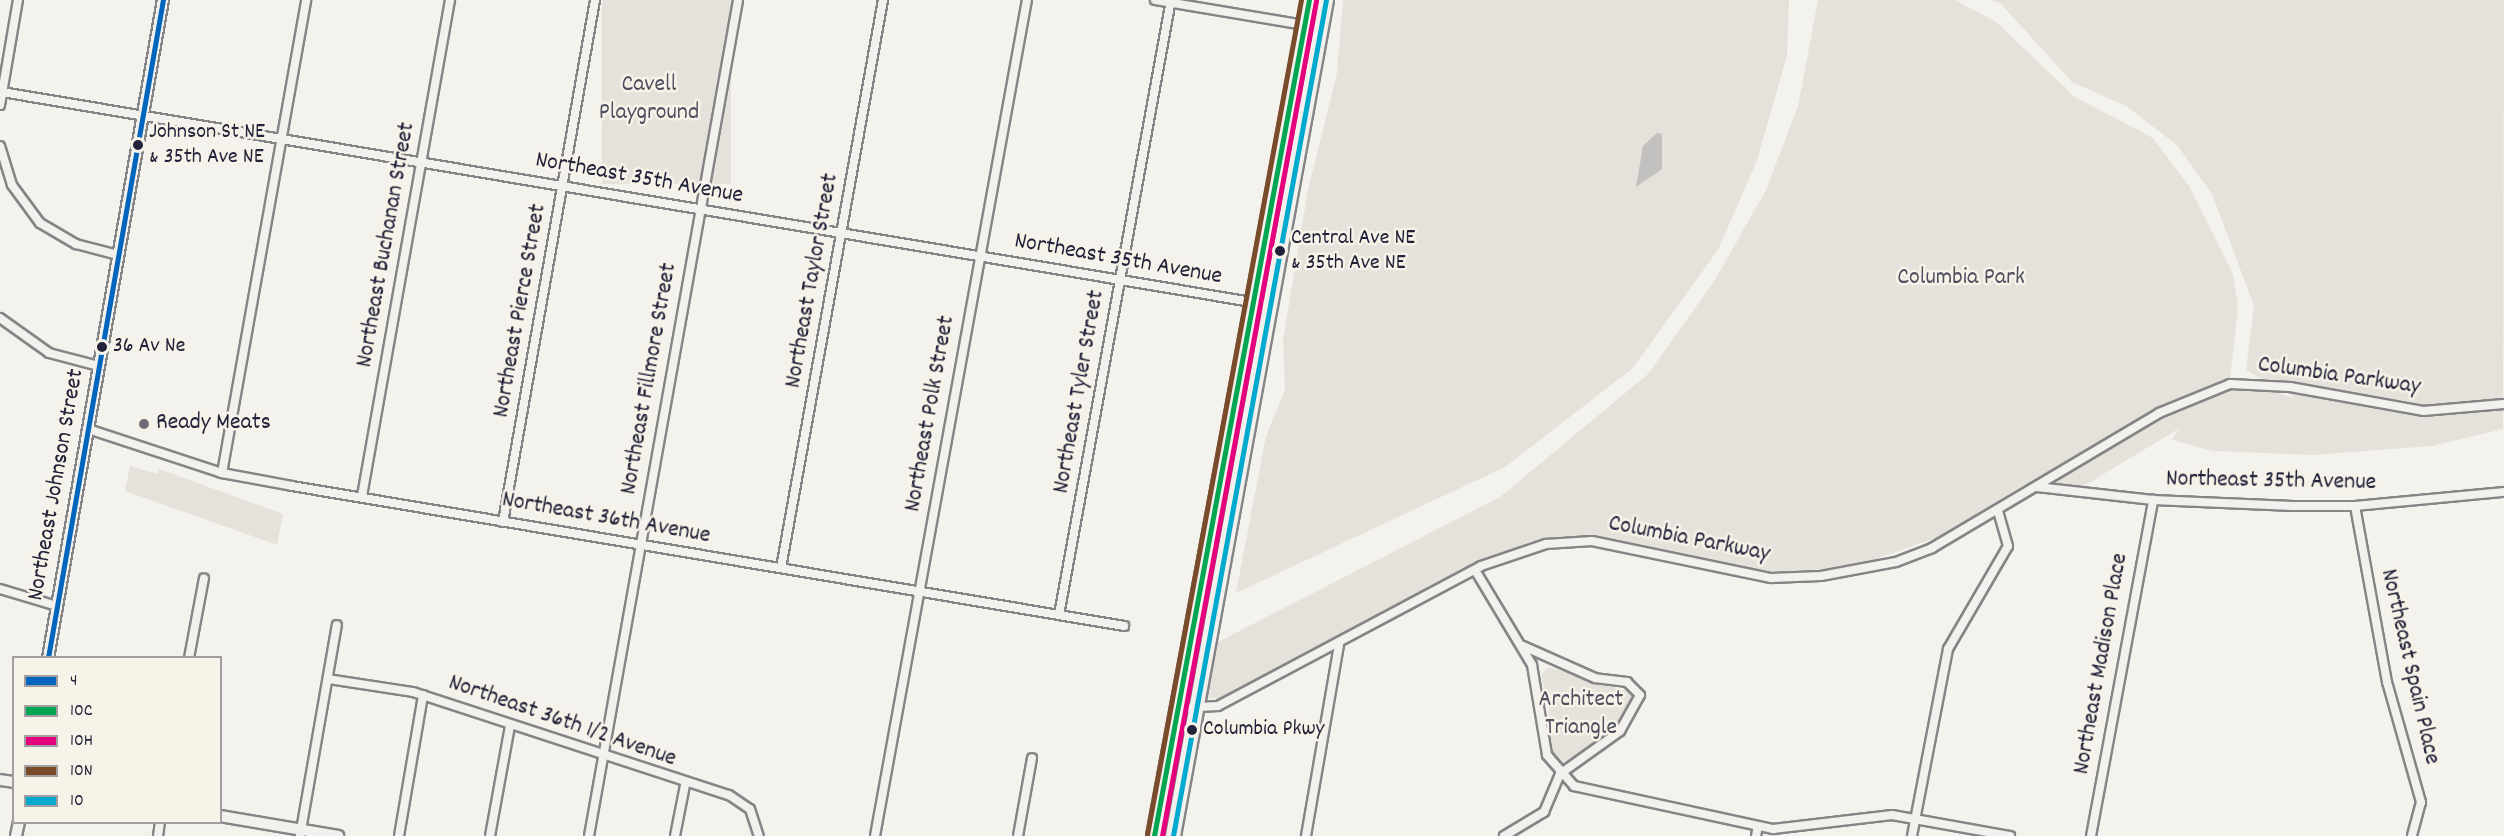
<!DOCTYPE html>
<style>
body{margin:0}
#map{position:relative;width:2504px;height:836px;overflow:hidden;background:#f4f2ec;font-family:Dekko,sans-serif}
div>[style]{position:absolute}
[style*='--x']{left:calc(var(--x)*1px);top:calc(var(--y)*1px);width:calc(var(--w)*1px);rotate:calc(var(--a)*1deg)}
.built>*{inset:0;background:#e5e2dc;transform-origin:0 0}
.water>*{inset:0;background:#c3c0c0}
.roads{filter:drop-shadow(2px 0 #858486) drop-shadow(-2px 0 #858486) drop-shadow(0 2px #858486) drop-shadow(0 -2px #858486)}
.minor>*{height:8px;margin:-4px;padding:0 4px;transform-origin:4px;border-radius:4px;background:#f2f1ed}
.tertiary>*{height:10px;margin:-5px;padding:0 5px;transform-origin:5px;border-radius:5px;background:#f2f1ed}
.primary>*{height:14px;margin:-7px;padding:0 7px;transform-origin:7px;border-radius:7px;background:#f2f1ed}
.bus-1>*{height:4.5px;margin:-2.25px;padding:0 2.25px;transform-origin:2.25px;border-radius:2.25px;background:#0065bd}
.bus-2>*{height:4.5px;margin:-2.25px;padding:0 2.25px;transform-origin:2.25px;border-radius:2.25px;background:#00a651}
.bus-3>*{height:4.5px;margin:-2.25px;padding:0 2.25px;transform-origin:2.25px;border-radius:2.25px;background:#e5007d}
.bus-4>*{height:4.5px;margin:-2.25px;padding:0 2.25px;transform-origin:2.25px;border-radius:2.25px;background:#7a4b2a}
.bus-5>*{height:4.5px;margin:-2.25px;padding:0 2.25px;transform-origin:2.25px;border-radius:2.25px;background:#00a9ce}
.dots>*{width:16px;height:16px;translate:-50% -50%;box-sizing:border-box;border:3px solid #f7f3e8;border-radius:50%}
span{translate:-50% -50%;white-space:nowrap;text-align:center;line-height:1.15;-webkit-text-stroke:5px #f7f3e8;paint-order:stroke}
.bus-label{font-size:22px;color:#22223b}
.left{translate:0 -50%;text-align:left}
.park-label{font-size:24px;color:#504f60}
.street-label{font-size:24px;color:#22223b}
.poi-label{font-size:24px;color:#22223b}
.legend{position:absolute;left:12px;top:656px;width:210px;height:168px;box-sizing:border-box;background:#f7f3e8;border:2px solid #a29fa3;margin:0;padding:8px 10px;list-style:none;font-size:18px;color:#22223b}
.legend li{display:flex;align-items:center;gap:12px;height:30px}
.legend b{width:30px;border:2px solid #a29fa3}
</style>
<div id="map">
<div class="built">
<i style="left:602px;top:0;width:129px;height:184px"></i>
<i style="clip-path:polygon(1343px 0,1789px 0,1787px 56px,1756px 163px,1718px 250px,1632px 369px,1505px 467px,1236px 593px,1266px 436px,1285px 390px,1283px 340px,1308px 190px,1337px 73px)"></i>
<i style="clip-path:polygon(1818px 0,1955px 0,1996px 22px,2075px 97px,2153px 138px,2189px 186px,2233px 274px,2238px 307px,2230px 379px,2295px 398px,2246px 370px,2254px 306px,2212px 194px,2177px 145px,2126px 106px,2072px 82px,2000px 3px,1990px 0,2504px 0,2503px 429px,2432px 446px,2312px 455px,2213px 451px,2172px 440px,2180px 428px,2082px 487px,2025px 484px,1938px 537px,1853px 567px,1783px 572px,1722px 566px,1588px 535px,1531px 541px,1223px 699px,1209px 698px,1204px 692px,1212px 645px,1500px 497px,1648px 374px,1715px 280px,1766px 190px,1798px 106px)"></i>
<i style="clip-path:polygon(130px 466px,157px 474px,159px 469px,283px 514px,277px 545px,125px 491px)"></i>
<i style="clip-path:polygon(1548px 667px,1630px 692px,1634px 700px,1605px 737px,1564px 762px,1556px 760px,1546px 741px,1549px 709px,1541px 675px)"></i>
</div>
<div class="water">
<i style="clip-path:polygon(1657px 133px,1662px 134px,1662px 169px,1636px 187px,1643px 146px)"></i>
</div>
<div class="roads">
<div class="minor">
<i style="--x:1155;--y:0;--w:152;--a:9.5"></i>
<i style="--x:2;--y:92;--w:1285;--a:9.54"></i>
<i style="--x:0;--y:105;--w:107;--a:-80.3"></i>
<i style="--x:0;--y:146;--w:41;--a:72.9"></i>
<i style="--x:12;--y:185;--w:47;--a:53.6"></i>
<i style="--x:40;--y:223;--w:42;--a:30.3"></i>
<i style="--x:76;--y:244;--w:43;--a:14.7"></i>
<i style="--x:0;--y:318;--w:60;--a:35.5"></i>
<i style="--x:49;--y:353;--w:52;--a:14.6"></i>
<i style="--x:88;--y:429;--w:141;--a:18.2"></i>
<i style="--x:222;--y:473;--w:71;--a:10.5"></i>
<i style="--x:292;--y:486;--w:844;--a:9.55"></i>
<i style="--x:222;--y:473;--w:480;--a:-79.9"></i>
<i style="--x:2037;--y:487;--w:117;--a:6.4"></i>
<i style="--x:2153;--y:500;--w:140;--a:2.5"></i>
<i style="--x:2293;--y:506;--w:62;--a:0"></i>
<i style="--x:2355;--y:506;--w:150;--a:-5.4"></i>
<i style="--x:362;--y:496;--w:504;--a:-79.94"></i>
<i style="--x:2355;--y:506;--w:179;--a:79.7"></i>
<i style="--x:2387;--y:682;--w:125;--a:74.2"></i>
<i style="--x:2421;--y:802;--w:35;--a:105"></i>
<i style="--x:503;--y:522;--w:530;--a:-80"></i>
<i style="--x:781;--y:568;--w:577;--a:-79.82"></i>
<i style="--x:1475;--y:570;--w:111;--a:59"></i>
<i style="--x:1532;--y:665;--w:91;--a:80.5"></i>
<i style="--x:1547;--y:755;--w:41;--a:48.9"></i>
<i style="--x:1574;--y:786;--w:204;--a:12.2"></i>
<i style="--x:1773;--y:829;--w:120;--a:-6.7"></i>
<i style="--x:1892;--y:815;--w:120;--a:10.1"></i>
<i style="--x:0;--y:589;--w:59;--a:16.6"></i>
<i style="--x:1059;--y:615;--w:625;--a:-79.68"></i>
<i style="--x:189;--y:658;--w:81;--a:-79.4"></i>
<i style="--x:328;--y:679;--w:86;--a:8.7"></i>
<i style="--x:413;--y:692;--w:332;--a:18.1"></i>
<i style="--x:729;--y:795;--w:25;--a:34"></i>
<i style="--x:750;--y:809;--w:28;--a:72"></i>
<i style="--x:1180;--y:708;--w:38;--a:-3"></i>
<i style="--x:1218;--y:706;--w:298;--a:-28"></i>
<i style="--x:1481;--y:566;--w:69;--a:-18.7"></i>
<i style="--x:1546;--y:544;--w:46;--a:-3.7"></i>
<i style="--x:1592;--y:541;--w:183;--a:11.7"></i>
<i style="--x:1771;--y:578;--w:50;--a:-2.3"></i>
<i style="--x:1821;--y:576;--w:76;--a:-10.6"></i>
<i style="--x:1896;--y:562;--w:39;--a:-21"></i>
<i style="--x:1932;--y:548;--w:264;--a:-30.7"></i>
<i style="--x:2159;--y:413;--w:77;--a:-22.2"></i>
<i style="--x:2230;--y:384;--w:60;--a:2.9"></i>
<i style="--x:2290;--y:387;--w:135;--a:10.2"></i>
<i style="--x:2423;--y:411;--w:81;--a:-4.9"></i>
<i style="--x:158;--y:836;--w:14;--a:-82"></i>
<i style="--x:300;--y:836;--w:214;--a:-80.1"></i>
<i style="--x:399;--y:836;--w:143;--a:-80.3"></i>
<i style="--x:490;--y:836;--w:112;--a:-79.7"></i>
<i style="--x:589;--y:836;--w:849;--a:-79.89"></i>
<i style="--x:675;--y:836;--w:52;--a:-78.9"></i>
<i style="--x:875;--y:836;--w:850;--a:-79.7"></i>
<i style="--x:1018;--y:836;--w:79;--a:-79.8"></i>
<i style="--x:1306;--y:836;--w:194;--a:-80.2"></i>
<i style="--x:1504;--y:836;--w:47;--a:-31"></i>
<i style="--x:1544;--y:812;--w:41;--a:-67.2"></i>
<i style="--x:1560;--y:774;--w:74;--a:-35.6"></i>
<i style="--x:1620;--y:731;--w:41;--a:-60.9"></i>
<i style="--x:1640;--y:695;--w:18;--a:-135"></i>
<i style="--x:1627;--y:682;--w:32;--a:-173"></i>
<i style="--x:1595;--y:678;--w:79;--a:-156"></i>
<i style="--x:1756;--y:836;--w:10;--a:-79"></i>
<i style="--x:1912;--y:836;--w:190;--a:-79.1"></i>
<i style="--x:1948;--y:649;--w:119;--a:-59.8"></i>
<i style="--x:2008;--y:546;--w:37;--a:-106"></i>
<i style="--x:2091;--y:836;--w:342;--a:-79.5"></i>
</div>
<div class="tertiary">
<i style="--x:48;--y:658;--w:668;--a:-80.09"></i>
<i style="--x:0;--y:780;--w:14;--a:8"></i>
<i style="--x:220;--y:816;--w:120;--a:9.6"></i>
<i style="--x:16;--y:836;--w:14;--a:-78"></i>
</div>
<div class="primary">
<i style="--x:1154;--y:836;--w:850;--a:-79.5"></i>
<i style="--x:1173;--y:836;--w:850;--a:-79.63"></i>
</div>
</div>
<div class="bus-1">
<i style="--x:48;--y:658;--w:668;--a:-80.09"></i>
</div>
<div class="bus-2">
<i style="--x:1154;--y:836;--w:850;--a:-79.5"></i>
</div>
<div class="bus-3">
<i style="--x:1162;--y:836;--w:849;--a:-79.55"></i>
</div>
<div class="bus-4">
<i style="--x:1147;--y:835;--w:849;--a:-79.55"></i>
</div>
<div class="bus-5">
<i style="--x:1173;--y:836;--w:850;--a:-79.63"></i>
</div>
<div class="dots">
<i style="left:138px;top:145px;background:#22223b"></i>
<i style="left:1280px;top:251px;background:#22223b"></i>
<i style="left:102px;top:347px;background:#22223b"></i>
<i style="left:144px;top:424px;background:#6c6b79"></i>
<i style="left:1192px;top:730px;background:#22223b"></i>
</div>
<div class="bus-label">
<span class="left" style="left:149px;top:145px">Johnson St NE<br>&amp; 35th Ave NE</span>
<span class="left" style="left:1291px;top:251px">Central Ave NE<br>&amp; 35th Ave NE</span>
<span class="left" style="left:113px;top:347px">36 Av Ne</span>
<span class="left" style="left:1203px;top:730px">Columbia Pkwy</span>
</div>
<div class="park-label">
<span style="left:649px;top:100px">Cavell<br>Playground</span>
<span style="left:1961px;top:279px">Columbia Park</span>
<span style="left:1581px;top:715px">Architect<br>Triangle</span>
</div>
<div class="street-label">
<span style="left:639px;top:179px;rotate:10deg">Northeast 35th Avenue</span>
<span style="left:387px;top:245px;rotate:-80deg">Northeast Buchanan Street</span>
<span style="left:1118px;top:260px;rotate:10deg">Northeast 35th Avenue</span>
<span style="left:813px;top:281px;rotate:-80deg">Northeast Taylor Street</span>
<span style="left:521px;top:311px;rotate:-80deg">Northeast Pierce Street</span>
<span style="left:2339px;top:377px;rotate:8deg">Columbia Parkway</span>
<span style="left:650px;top:379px;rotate:-80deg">Northeast Fillmore Street</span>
<span style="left:1080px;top:392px;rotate:-80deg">Northeast Tyler Street</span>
<span style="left:931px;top:414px;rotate:-80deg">Northeast Polk Street</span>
<span style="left:2271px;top:482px;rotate:1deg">Northeast 35th Avenue</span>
<span style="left:57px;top:485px;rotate:-80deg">Northeast Johnson Street</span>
<span style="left:606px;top:519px;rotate:10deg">Northeast 36th Avenue</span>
<span style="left:1689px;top:540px;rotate:11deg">Columbia Parkway</span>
<span style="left:2102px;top:664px;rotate:-80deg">Northeast Madison Place</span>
<span style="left:2409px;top:667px;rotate:77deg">Northeast Spain Place</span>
<span style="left:562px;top:722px;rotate:19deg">Northeast 36th 1/2 Avenue</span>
</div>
<div class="poi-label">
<span class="left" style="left:156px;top:424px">Ready Meats</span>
</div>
<ul class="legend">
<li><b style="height:8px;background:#0065bd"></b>4</li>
<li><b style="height:8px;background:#00a651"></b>10C</li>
<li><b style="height:8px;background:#e5007d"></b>10H</li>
<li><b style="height:8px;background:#7a4b2a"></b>10N</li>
<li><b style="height:8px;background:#00a9ce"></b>10</li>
</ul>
</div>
